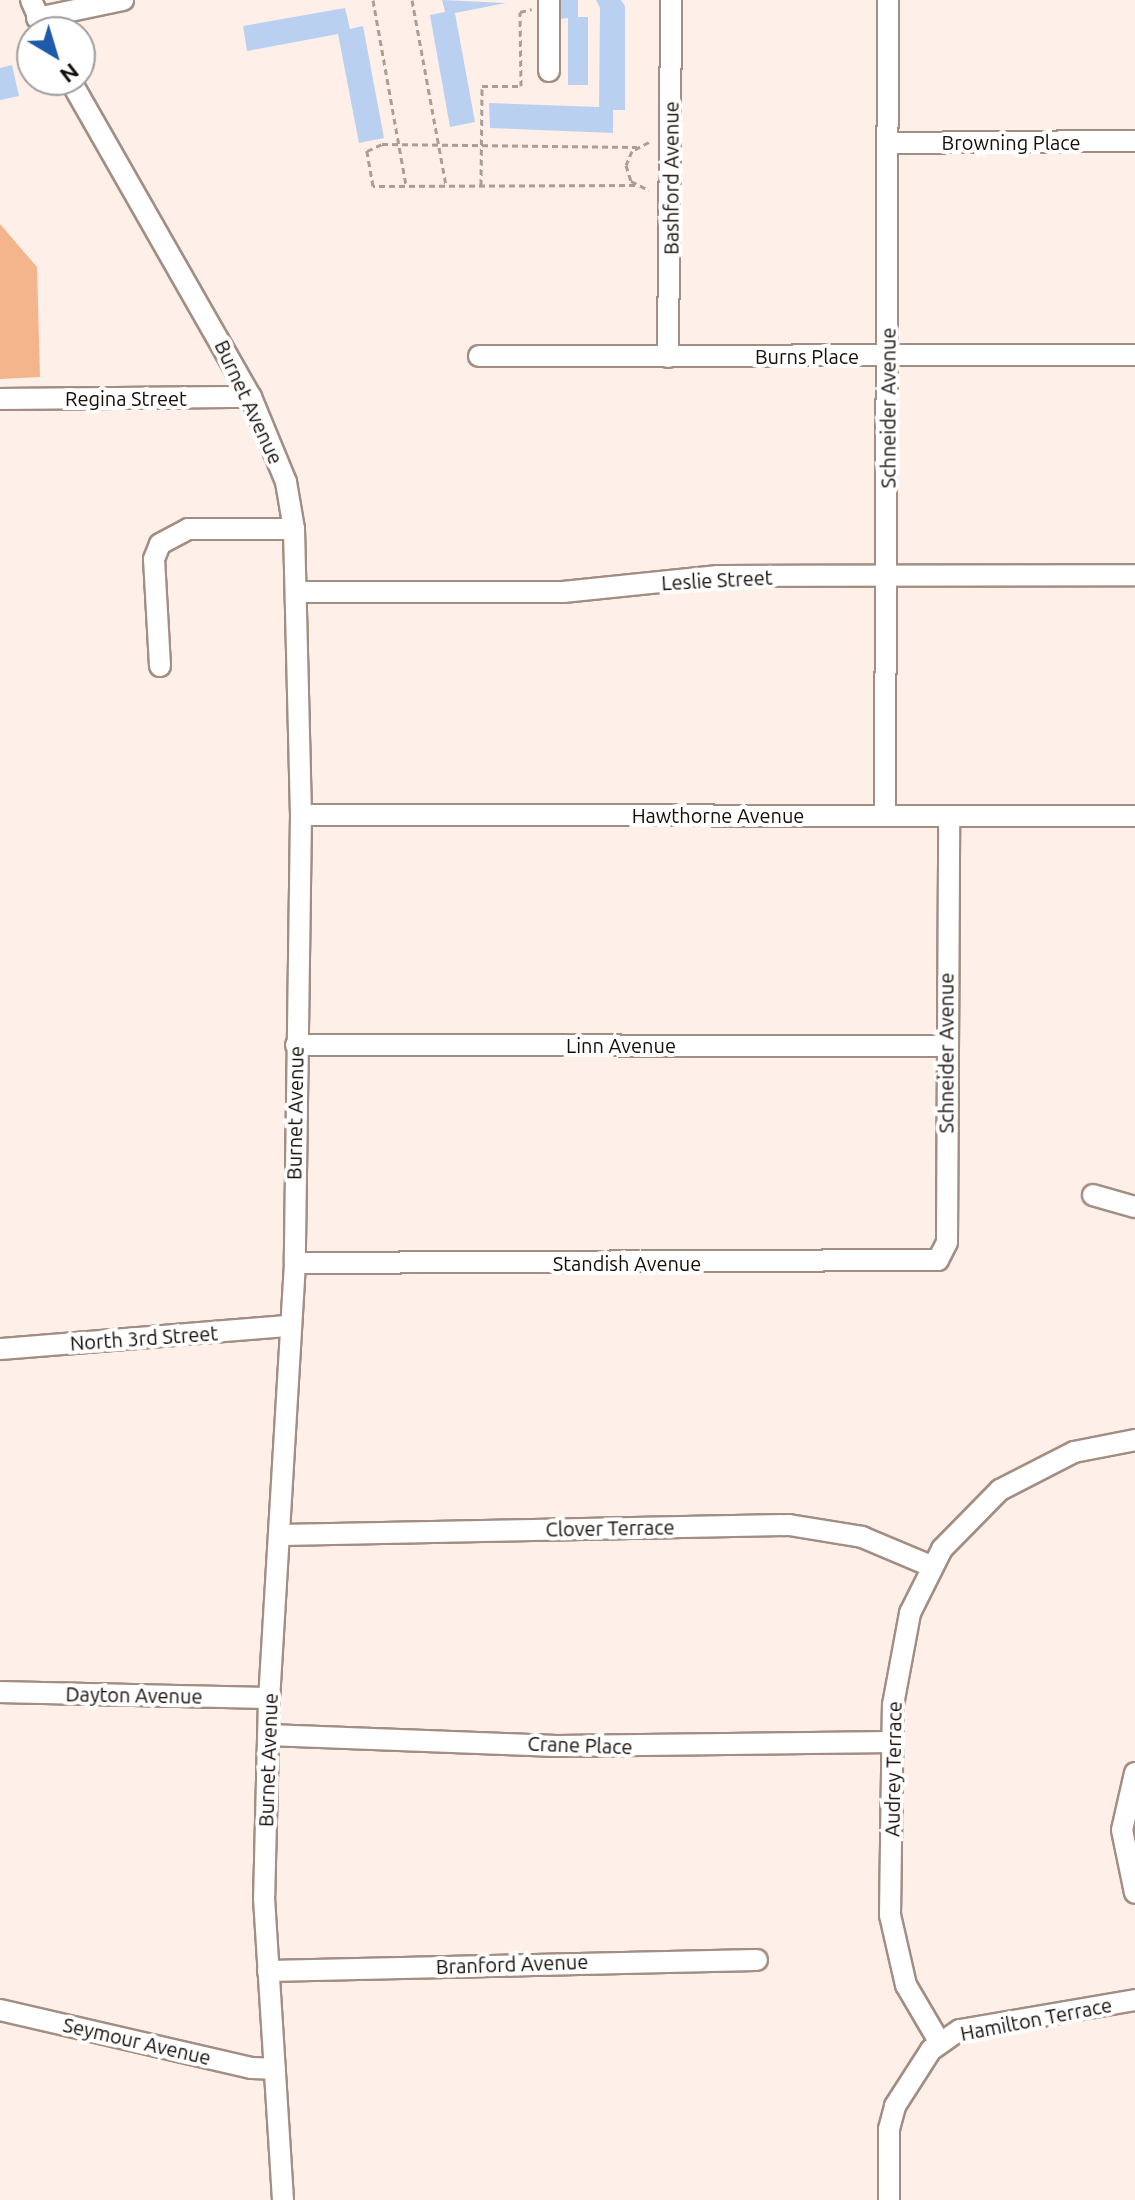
<!DOCTYPE html>
<style>
body{margin:0}
#map{position:relative;width:1135px;height:2200px;overflow:hidden;background:#fef0e8;font-family:Ubuntu,sans-serif}
div>[style]{position:absolute}
[style*='--x']{left:calc(var(--x)*1px);top:calc(var(--y)*1px);width:calc(var(--w)*1px);rotate:calc(var(--a)*1deg)}
.green>*{inset:0;background:#f4b58d}
.building>*{inset:0;background:#bad0f0}
.path>*{height:3px;margin-top:-1.5px;transform-origin:0;background:repeating-linear-gradient(90deg,#aa9e97 0 6px,transparent 0 10px)}
.roads{filter:drop-shadow(2px 0 #a28e82) drop-shadow(-2px 0 #a28e82) drop-shadow(0 2px #a28e82) drop-shadow(0 -2px #a28e82)}
.minor>*{height:20px;margin:-10px;padding:0 10px;transform-origin:10px;border-radius:10px;background:#fff}
span{translate:-50% -50%;white-space:nowrap;text-align:center;line-height:1.15;-webkit-text-stroke:8px #fff;paint-order:stroke}
.street-label{font-size:20px;color:#140d08}
.north{position:absolute;left:16px;top:16px;width:80px;height:80px;box-sizing:border-box;background:#fff;border:2px solid #a19e9c;border-radius:50%;rotate:142deg;font-size:22px;font-weight:700;line-height:32px;text-align:center;color:#140d08}
.north::after{content:'';display:block;margin:auto;width:28px;height:36px;background:#1e5aab;clip-path:polygon(50% 0,100% 100%,50% 72%,0 100%)}
</style>
<div id="map">
<div class="green">
<i style="clip-path:polygon(0 224px,37px 267px,40px 377px,0 379px)"></i>
</div>
<div class="building">
<i style="clip-path:polygon(442px 0,506px 3px,455px 13px,475px 122px,450px 127px,430px 15px,445px 12px)"></i>
<i style="clip-path:polygon(560px 0,578px 0,578px 17px,588px 17px,588px 85px,568px 85px,568px 18px,560px 19px)"></i>
<i style="clip-path:polygon(596px 0,621px 0,625px 6px,625px 110px,613px 110px,613px 133px,490px 128px,489px 103px,599px 107px,600px 8px)"></i>
<i style="clip-path:polygon(345px 8px,350px 29px,363px 26px,384px 138px,359px 143px,338px 34px,247px 51px,243px 26px)"></i>
<i style="clip-path:polygon(12px 65px,19px 96px,0 100px,0 68px)"></i>
</div>
<div class="path">
<i style="--x:373;--y:0;--w:188;--a:79.9"></i>
<i style="--x:412;--y:0;--w:188;--a:79.6"></i>
<i style="--x:649;--y:142;--w:19;--a:152"></i>
<i style="--x:632;--y:151;--w:15;--a:113"></i>
<i style="--x:626;--y:165;--w:17;--a:73"></i>
<i style="--x:631;--y:181;--w:20;--a:27"></i>
<i style="--x:481;--y:185;--w:99;--a:-89.4"></i>
<i style="--x:482;--y:86;--w:39;--a:0"></i>
<i style="--x:521;--y:86;--w:74;--a:-90.8"></i>
<i style="--x:520;--y:12;--w:12;--a:-14"></i>
<i style="--x:635;--y:185;--w:262;--a:179.8"></i>
<i style="--x:373;--y:186;--w:36;--a:-100"></i>
<i style="--x:367;--y:151;--w:17;--a:-25"></i>
<i style="--x:382;--y:144;--w:255;--a:0.7"></i>
</div>
<div class="roads">
<div class="minor">
<i style="--x:31;--y:0;--w:35;--a:66"></i>
<i style="--x:549;--y:0;--w:71;--a:90"></i>
<i style="--x:37;--y:18;--w:88;--a:-11.8"></i>
<i style="--x:70;--y:80;--w:365;--a:60.3"></i>
<i style="--x:251;--y:397;--w:92;--a:67.6"></i>
<i style="--x:286;--y:482;--w:48;--a:80.3"></i>
<i style="--x:294;--y:529;--w:286;--a:88.6"></i>
<i style="--x:301;--y:815;--w:448;--a:90.8"></i>
<i style="--x:295;--y:1263;--w:436;--a:93.4"></i>
<i style="--x:269;--y:1698;--w:200;--a:91.4"></i>
<i style="--x:264;--y:1898;--w:303;--a:86.4"></i>
<i style="--x:888;--y:143;--w:247;--a:-0.5"></i>
<i style="--x:479;--y:356;--w:656;--a:-0.09"></i>
<i style="--x:668;--y:357;--w:357;--a:-89.5"></i>
<i style="--x:0;--y:399;--w:251;--a:-0.5"></i>
<i style="--x:299;--y:592;--w:264;--a:0"></i>
<i style="--x:563;--y:592;--w:156;--a:-5.9"></i>
<i style="--x:718;--y:576;--w:417;--a:-0.1"></i>
<i style="--x:160;--y:666;--w:107;--a:-93.2"></i>
<i style="--x:154;--y:559;--w:16;--a:-68"></i>
<i style="--x:160;--y:544;--w:32;--a:-28"></i>
<i style="--x:188;--y:529;--w:106;--a:0"></i>
<i style="--x:301;--y:815;--w:834;--a:0.07"></i>
<i style="--x:885;--y:815;--w:815;--a:-89.79"></i>
<i style="--x:296;--y:1045;--w:650;--a:0.09"></i>
<i style="--x:1093;--y:1195;--w:44;--a:15.9"></i>
<i style="--x:295;--y:1263;--w:643;--a:-0.27"></i>
<i style="--x:938;--y:1260;--w:20;--a:-63"></i>
<i style="--x:947;--y:1242;--w:426;--a:-89.7"></i>
<i style="--x:0;--y:1349;--w:290;--a:-4.6"></i>
<i style="--x:282;--y:1535;--w:507;--a:-1.13"></i>
<i style="--x:789;--y:1525;--w:74;--a:9.3"></i>
<i style="--x:862;--y:1537;--w:75;--a:22.8"></i>
<i style="--x:0;--y:1692;--w:269;--a:1.3"></i>
<i style="--x:268;--y:1735;--w:289;--a:2.2"></i>
<i style="--x:557;--y:1746;--w:336;--a:-0.7"></i>
<i style="--x:1135;--y:1773;--w:58;--a:102.8"></i>
<i style="--x:1122;--y:1830;--w:64;--a:78.3"></i>
<i style="--x:268;--y:1971;--w:489;--a:-1.3"></i>
<i style="--x:0;--y:2010;--w:258;--a:13"></i>
<i style="--x:251;--y:2068;--w:24;--a:2"></i>
<i style="--x:940;--y:2043;--w:67;--a:-120.4"></i>
<i style="--x:906;--y:1985;--w:72;--a:-102.9"></i>
<i style="--x:890;--y:1915;--w:210;--a:-89.2"></i>
<i style="--x:893;--y:1705;--w:94;--a:-79.5"></i>
<i style="--x:910;--y:1613;--w:72;--a:-63.4"></i>
<i style="--x:942;--y:1549;--w:83;--a:-45.5"></i>
<i style="--x:1000;--y:1490;--w:83;--a:-27.2"></i>
<i style="--x:1074;--y:1452;--w:62;--a:-11.1"></i>
<i style="--x:889;--y:2200;--w:71;--a:-90"></i>
<i style="--x:889;--y:2129;--w:24;--a:-75"></i>
<i style="--x:895;--y:2106;--w:67;--a:-57.3"></i>
<i style="--x:931;--y:2050;--w:35;--a:-35"></i>
<i style="--x:960;--y:2030;--w:178;--a:-9.7"></i>
</div>
</div>
<div class="street-label">
<span style="left:1011px;top:142px">Browning Place</span>
<span style="left:671px;top:178px;rotate:-90deg">Bashford Avenue</span>
<span style="left:807px;top:356px">Burns Place</span>
<span style="left:126px;top:398px">Regina Street</span>
<span style="left:249px;top:402px;rotate:65deg">Burnet Avenue</span>
<span style="left:888px;top:408px;rotate:-90deg">Schneider Avenue</span>
<span style="left:717px;top:580px;rotate:-3deg">Leslie Street</span>
<span style="left:718px;top:815px">Hawthorne Avenue</span>
<span style="left:621px;top:1045px">Linn Avenue</span>
<span style="left:946px;top:1053px;rotate:-90deg">Schneider Avenue</span>
<span style="left:295px;top:1113px;rotate:-89deg">Burnet Avenue</span>
<span style="left:627px;top:1263px">Standish Avenue</span>
<span style="left:144px;top:1338px;rotate:-4deg">North 3rd Street</span>
<span style="left:610px;top:1528px;rotate:-1deg">Clover Terrace</span>
<span style="left:134px;top:1695px;rotate:1deg">Dayton Avenue</span>
<span style="left:580px;top:1745px;rotate:2deg">Crane Place</span>
<span style="left:268px;top:1760px;rotate:-88deg">Burnet Avenue</span>
<span style="left:893px;top:1769px;rotate:-89deg">Audrey Terrace</span>
<span style="left:512px;top:1964px;rotate:-2deg">Branford Avenue</span>
<span style="left:1036px;top:2019px;rotate:-11deg">Hamilton Terrace</span>
<span style="left:137px;top:2041px;rotate:13deg">Seymour Avenue</span>
</div>
<div class="north">N</div>
</div>
